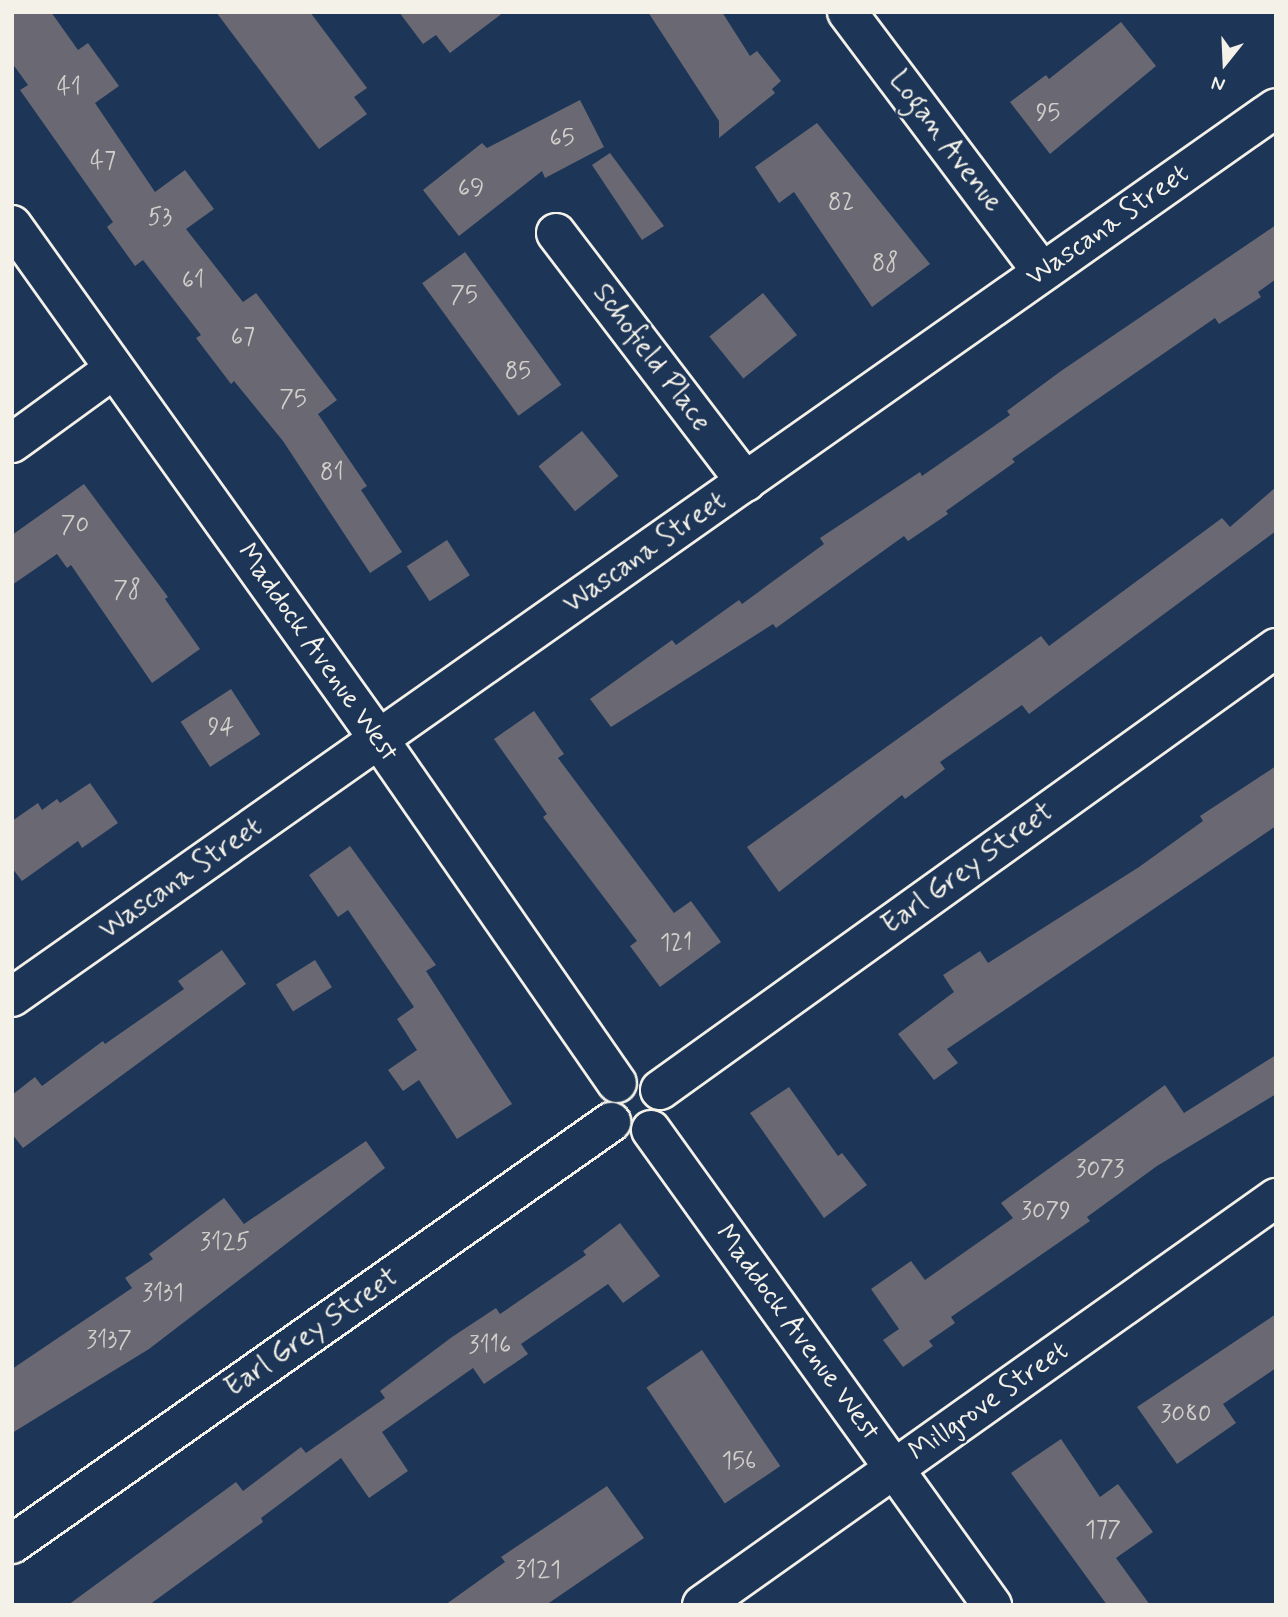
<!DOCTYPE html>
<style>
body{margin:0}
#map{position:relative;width:1288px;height:1617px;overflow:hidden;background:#1d3557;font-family:Mynerve,sans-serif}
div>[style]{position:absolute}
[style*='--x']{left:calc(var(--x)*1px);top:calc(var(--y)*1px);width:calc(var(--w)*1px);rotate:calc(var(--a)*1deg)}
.building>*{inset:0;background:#6a6973;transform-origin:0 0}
.roads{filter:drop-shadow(2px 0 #f4f1e8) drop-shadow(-2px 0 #f4f1e8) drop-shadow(0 2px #f4f1e8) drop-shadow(0 -2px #f4f1e8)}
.minor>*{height:38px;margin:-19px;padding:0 19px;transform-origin:19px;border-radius:19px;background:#1d3557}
span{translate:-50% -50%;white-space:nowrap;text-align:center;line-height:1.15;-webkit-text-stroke:5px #1d3557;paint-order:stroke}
.number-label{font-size:24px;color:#d2cfcb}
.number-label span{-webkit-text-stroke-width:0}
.street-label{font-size:28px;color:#f4f1e8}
.frame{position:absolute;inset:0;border:14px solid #f4f1e8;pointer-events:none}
.north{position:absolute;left:1190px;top:28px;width:70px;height:70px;-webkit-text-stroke:5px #1d3557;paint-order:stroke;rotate:198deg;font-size:19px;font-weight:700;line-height:28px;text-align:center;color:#f4f1e8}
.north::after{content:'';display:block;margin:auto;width:24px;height:32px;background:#f4f1e8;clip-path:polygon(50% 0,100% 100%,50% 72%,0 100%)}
</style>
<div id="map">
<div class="building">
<i style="clip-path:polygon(12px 12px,51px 12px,78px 50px,88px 43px,119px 86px,95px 103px,155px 192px,185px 170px,214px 209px,186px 229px,243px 302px,256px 293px,337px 400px,318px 414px,367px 486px,361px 490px,402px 552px,370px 573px,283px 441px,234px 381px,231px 384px,196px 338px,201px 335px,143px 260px,135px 266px,107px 227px,113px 222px,20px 90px,28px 85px,12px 63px)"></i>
<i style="clip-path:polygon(216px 12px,310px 12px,367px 88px,354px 97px,367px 114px,319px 149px)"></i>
<i style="clip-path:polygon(399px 12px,504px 12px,450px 53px,436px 35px,423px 44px)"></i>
<i style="clip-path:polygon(648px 12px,722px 12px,750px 56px,757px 51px,781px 81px,772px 89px,775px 93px,719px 138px,719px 121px)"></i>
<i style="clip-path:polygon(1121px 22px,1156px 66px,1050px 154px,1010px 102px,1046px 75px,1049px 79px)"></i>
<i style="clip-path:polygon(580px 100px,604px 147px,545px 178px,542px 171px,459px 236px,423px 190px,482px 143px,487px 148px)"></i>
<i style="clip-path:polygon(817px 123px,930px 264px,872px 307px,794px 192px,779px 203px,755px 167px)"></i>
<i style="clip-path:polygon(610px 153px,664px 226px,642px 240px,592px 165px)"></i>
<i style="clip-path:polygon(1276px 225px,1276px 279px,1258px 292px,1261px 297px,1219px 324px,1215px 318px,1086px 407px,1012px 459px,1015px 462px,946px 511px,948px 514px,908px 541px,904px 536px,776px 628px,773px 624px,611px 727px,590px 699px,672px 640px,676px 645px,739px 600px,742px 604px,824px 544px,820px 538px,920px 472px,922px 476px,1010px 415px,1007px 411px,1061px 371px)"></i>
<i style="left:465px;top:252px;width:164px;height:53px;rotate:54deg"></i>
<i style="left:763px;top:293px;width:54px;height:69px;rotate:51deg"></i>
<i style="left:582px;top:431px;width:58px;height:56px;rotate:51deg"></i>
<i style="clip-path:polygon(84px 484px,168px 597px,165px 599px,200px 649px,152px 683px,71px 565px,67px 568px,57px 554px,12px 585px,12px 535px)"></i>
<i style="clip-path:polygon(1276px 487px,1276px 531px,1029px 714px,1022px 705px,940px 762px,945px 769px,905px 799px,902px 795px,779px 892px,747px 847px,1041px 636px,1049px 646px,1222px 518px,1230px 527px)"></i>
<i style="left:447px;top:540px;width:42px;height:48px;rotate:57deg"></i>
<i style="left:231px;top:689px;width:54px;height:60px;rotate:57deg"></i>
<i style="clip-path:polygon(534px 711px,564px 754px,558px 758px,674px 913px,691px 901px,721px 942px,660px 987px,630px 946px,637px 941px,543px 817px,547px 814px,494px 739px)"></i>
<i style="clip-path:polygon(1276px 766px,1276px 826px,947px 1049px,958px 1063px,934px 1080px,898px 1034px,954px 992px,943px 975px,980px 951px,988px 963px,1139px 867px,1203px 821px,1200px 816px)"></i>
<i style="clip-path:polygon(90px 783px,118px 823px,82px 848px,78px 841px,22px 881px,12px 868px,12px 821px,38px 803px,42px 810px,57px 799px,60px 803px)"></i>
<i style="clip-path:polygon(350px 846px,436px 965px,426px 971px,512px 1104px,457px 1139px,419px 1080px,403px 1091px,388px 1070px,417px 1050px,397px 1019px,414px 1007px,348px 910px,338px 917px,309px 875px)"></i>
<i style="clip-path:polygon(222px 950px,246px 984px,23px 1148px,12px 1134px,12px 1095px,35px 1077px,42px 1086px,103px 1041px,105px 1044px,184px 989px,178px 981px)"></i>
<i style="left:315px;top:960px;width:32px;height:46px;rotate:58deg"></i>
<i style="clip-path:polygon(1276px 1055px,1276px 1094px,1157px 1166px,1087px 1217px,1090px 1221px,951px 1317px,955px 1323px,929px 1341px,933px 1346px,903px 1367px,883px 1340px,899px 1329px,871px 1289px,911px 1261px,925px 1280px,1013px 1218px,1001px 1203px,1165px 1085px,1184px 1113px)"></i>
<i style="clip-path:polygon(789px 1087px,838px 1156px,842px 1153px,867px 1185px,824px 1218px,750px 1113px)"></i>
<i style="clip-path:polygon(366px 1141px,385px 1168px,149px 1349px,12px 1433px,12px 1369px,132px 1288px,125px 1278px,153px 1259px,149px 1254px,224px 1198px,244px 1224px)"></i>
<i style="clip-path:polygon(620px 1223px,660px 1276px,623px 1303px,608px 1284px,521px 1344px,528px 1354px,484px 1384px,473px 1368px,382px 1432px,408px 1471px,369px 1498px,341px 1458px,261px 1518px,263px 1522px,149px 1605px,68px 1605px,236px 1482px,243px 1491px,301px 1447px,306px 1453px,385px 1398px,380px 1391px,452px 1337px,496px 1308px,500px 1314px,586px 1255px,583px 1251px)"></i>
<i style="clip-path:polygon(1276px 1314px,1276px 1368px,1223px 1404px,1236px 1423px,1177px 1464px,1137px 1407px)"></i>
<i style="left:702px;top:1350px;width:140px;height:67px;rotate:56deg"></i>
<i style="clip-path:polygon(1061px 1439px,1100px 1497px,1118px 1484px,1153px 1532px,1116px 1558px,1150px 1605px,1107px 1605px,1011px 1473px)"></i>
<i style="clip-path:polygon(607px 1486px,644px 1538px,546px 1605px,445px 1605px,505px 1562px,501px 1557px)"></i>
</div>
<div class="roads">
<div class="minor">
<i style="--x:847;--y:12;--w:325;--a:53.1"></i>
<i style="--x:12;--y:225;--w:634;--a:54.5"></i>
<i style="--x:380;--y:741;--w:416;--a:55.3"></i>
<i style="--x:556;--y:233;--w:313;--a:52.7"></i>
<i style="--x:12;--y:443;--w:126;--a:-36"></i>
<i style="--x:12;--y:997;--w:1545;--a:-35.12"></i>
<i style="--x:660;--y:1090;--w:758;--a:-35.66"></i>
<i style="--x:651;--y:1130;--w:585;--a:54.33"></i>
<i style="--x:12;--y:1544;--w:733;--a:-35.16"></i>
<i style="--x:702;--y:1605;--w:704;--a:-35.34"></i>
</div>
</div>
<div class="number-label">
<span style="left:69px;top:88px">41</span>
<span style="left:1048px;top:114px">95</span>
<span style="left:562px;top:139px">65</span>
<span style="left:103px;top:162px">47</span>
<span style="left:471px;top:189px">69</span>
<span style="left:841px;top:203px">82</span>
<span style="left:160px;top:218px">53</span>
<span style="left:885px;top:264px">88</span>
<span style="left:193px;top:281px">61</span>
<span style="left:464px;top:296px">75</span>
<span style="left:243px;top:338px">67</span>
<span style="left:518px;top:372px">85</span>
<span style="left:293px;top:400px">75</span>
<span style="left:332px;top:473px">81</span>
<span style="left:75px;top:526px">70</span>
<span style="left:127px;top:591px">78</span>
<span style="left:221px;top:728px">94</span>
<span style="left:676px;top:944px">121</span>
<span style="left:1100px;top:1170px">3073</span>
<span style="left:1046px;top:1212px">3079</span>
<span style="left:225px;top:1243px">3125</span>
<span style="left:163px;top:1294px">3131</span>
<span style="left:109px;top:1341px">3137</span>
<span style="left:490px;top:1346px">3116</span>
<span style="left:1186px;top:1415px">3080</span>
<span style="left:739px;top:1462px">156</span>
<span style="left:1103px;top:1531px">177</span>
<span style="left:538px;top:1571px">3121</span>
</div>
<div class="street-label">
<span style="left:945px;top:142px;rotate:53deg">Logan Avenue</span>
<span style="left:1108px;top:226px;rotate:-35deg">Wascana Street</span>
<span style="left:651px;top:358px;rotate:53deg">Schofield Place</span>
<span style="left:645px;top:553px;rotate:-35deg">Wascana Street</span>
<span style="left:317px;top:653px;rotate:55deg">Maddock Avenue West</span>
<span style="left:968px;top:869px;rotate:-36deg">Earl Grey Street</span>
<span style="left:181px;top:879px;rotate:-35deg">Wascana Street</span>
<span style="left:312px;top:1333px;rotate:-35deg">Earl Grey Street</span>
<span style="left:797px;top:1333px;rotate:54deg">Maddock Avenue West</span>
<span style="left:989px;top:1402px;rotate:-35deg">Millgrove Street</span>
</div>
<div class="frame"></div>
<div class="north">N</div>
</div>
